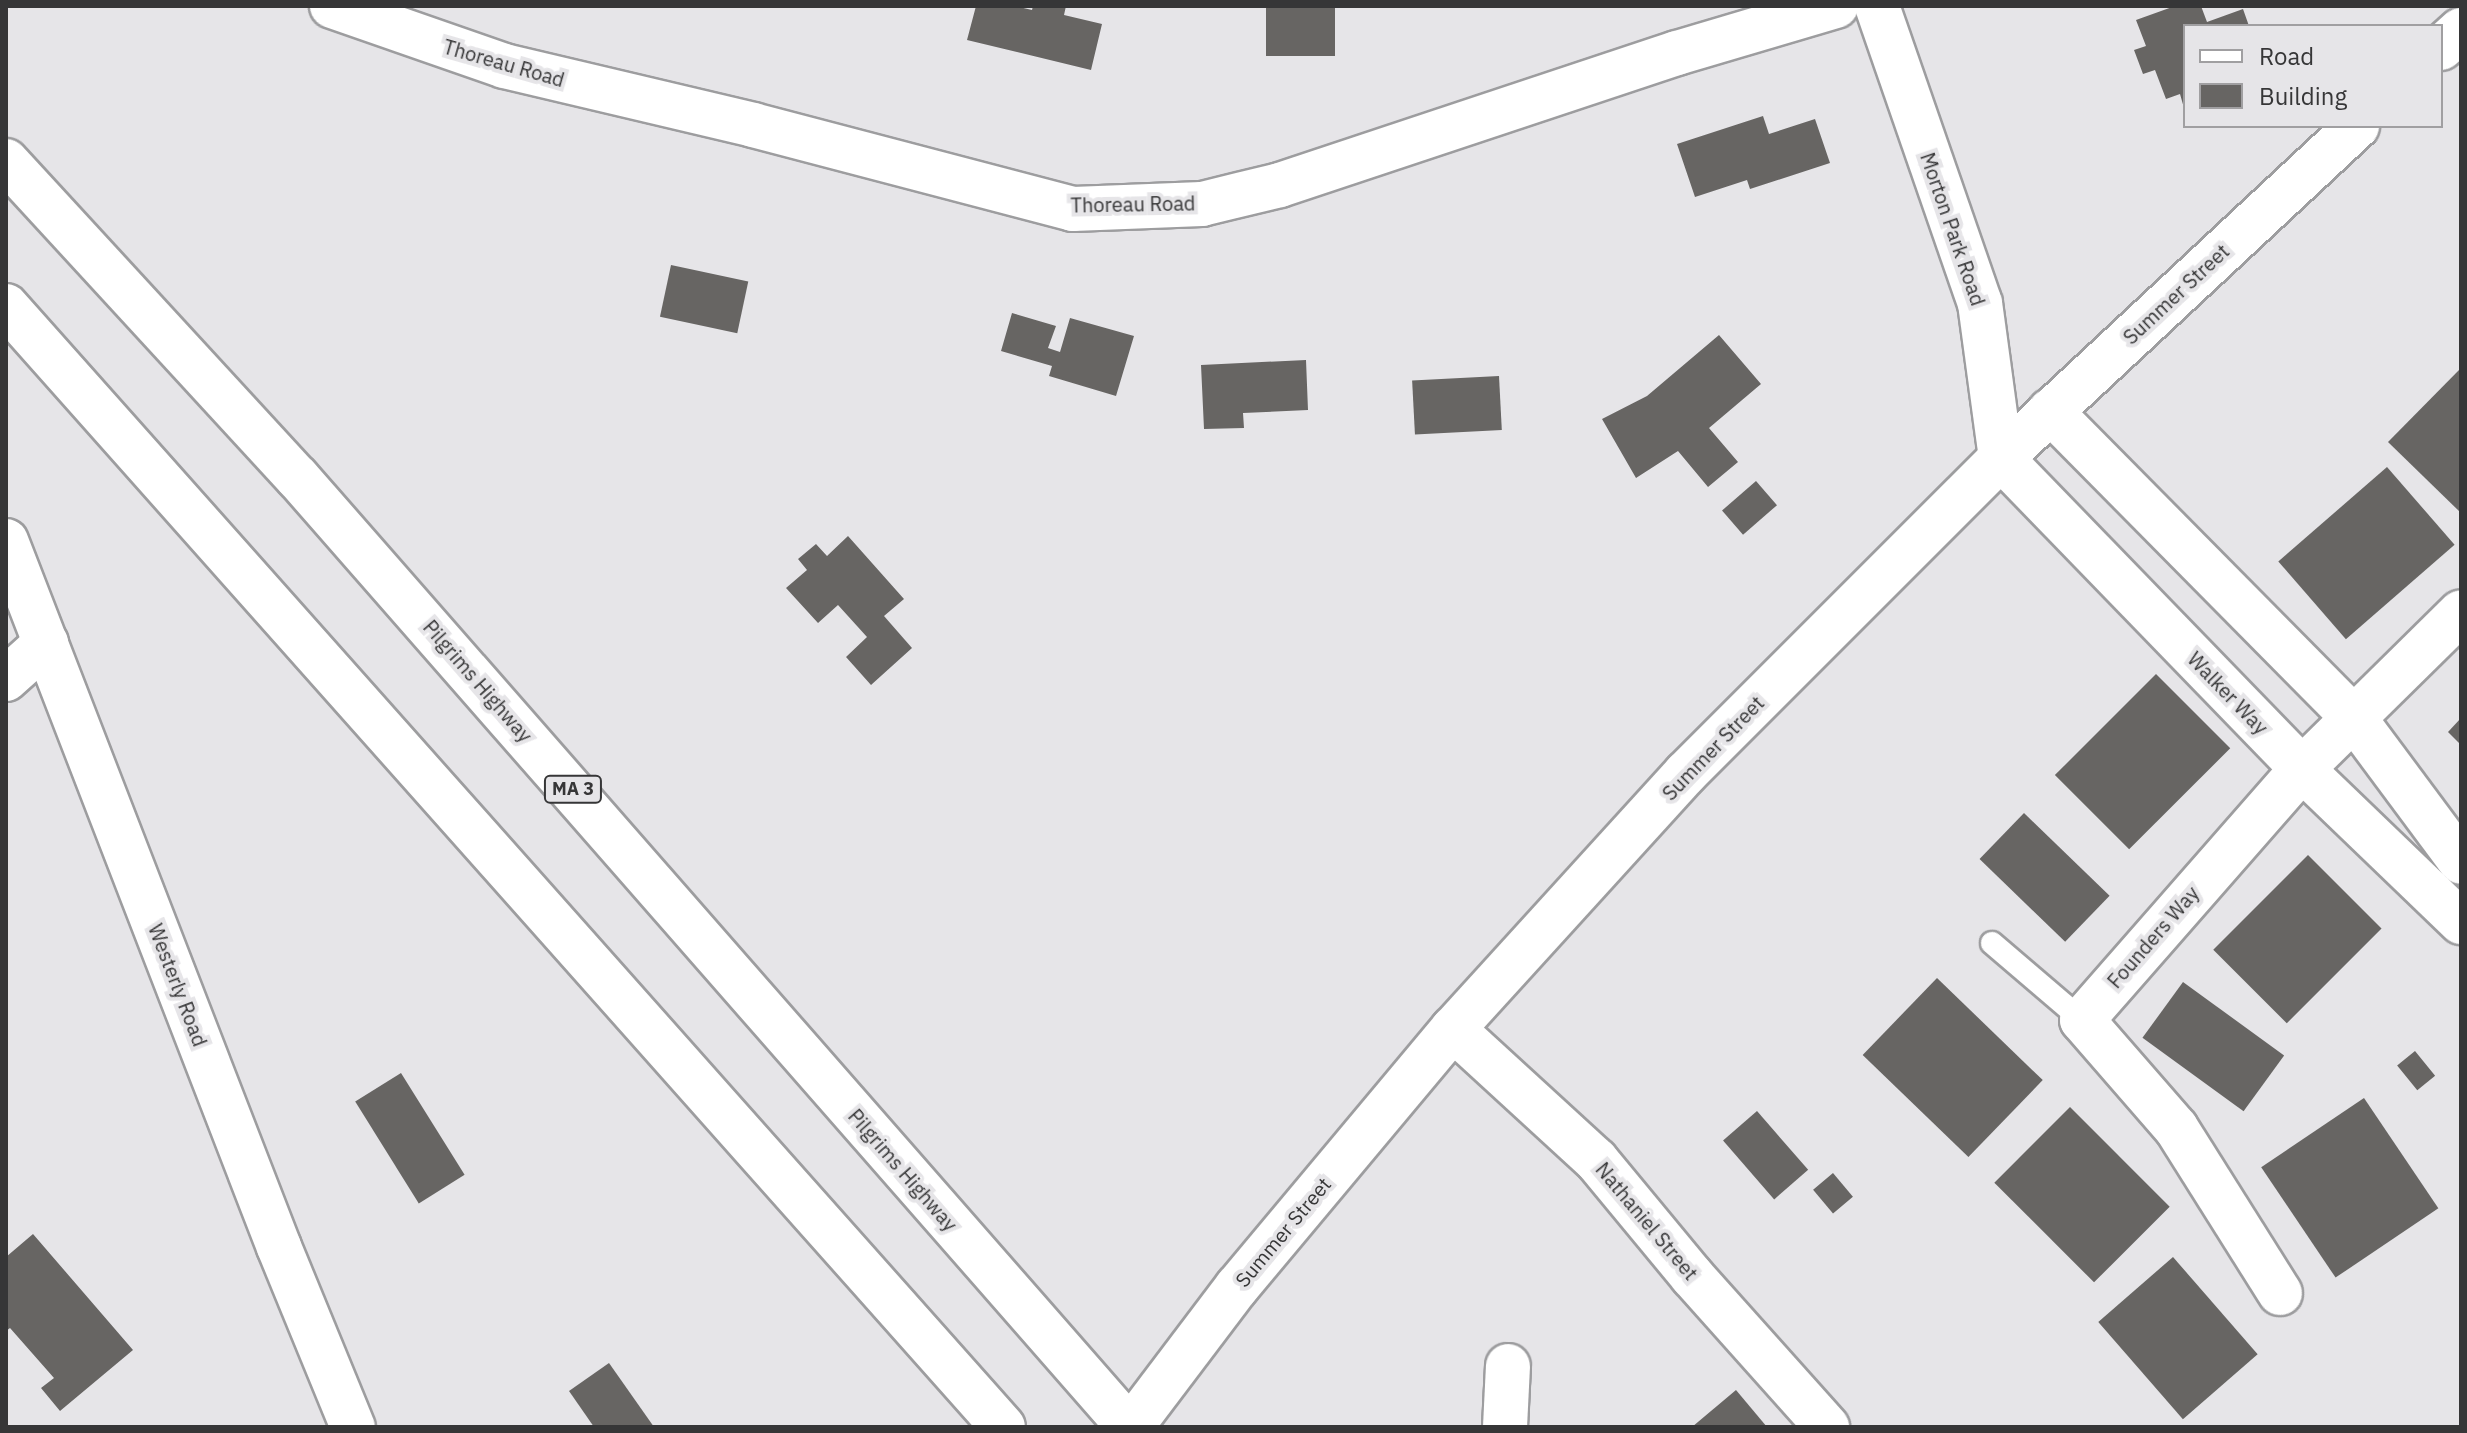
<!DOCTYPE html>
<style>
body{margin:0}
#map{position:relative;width:2467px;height:1433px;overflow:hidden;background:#e6e5e8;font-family:"IBM Plex Sans",sans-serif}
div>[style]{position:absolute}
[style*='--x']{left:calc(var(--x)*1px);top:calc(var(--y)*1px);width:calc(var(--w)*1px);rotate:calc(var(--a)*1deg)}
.building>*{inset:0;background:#676563;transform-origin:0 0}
.roads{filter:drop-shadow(2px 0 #9d9d9f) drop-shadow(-2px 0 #9d9d9f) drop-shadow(0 2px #9d9d9f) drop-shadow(0 -2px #9d9d9f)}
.service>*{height:22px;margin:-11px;padding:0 11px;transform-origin:11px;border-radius:11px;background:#fff}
.minor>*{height:44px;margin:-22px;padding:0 22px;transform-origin:22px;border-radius:22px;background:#fff}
.secondary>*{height:44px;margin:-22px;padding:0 22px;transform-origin:22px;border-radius:22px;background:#fff}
.motorway>*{height:44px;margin:-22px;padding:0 22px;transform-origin:22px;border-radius:22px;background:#fff}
span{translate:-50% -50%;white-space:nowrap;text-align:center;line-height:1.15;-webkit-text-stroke:8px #e6e5e8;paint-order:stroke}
.shield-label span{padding:2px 6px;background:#e6e5e8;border:2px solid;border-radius:6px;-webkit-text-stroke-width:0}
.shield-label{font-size:18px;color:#363637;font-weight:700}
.street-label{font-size:20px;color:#363637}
.frame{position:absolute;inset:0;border:8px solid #363637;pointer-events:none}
.legend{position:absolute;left:2183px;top:24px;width:260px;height:104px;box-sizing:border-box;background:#e6e5e8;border:2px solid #a09fa1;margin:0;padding:10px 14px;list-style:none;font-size:24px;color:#363637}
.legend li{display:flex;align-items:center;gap:16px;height:40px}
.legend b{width:40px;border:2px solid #a09fa1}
</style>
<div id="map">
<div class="building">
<i style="clip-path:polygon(976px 6px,1015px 6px,1032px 10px,1033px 6px,1066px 6px,1064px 15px,1102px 24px,1091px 70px,967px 40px)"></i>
<i style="left:1266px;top:6px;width:69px;height:50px"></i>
<i style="clip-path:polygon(2175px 6px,2201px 6px,2207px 22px,2243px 9px,2249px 26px,2185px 26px,2184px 108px,2180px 94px,2166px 99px,2155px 70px,2143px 74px,2134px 50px,2146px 46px,2136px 20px)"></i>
<i style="clip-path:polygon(1763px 116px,1769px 134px,1815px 119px,1830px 163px,1750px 189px,1747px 180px,1695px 197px,1677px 144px)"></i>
<i style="left:671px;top:265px;width:79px;height:53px;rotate:12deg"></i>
<i style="clip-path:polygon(1012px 313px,1056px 326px,1048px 348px,1060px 352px,1070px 318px,1134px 336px,1116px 396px,1049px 376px,1052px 366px,1001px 351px)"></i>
<i style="clip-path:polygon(1719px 335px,1761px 384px,1709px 428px,1738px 462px,1708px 487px,1678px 451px,1636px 478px,1602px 419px,1647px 396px)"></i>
<i style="clip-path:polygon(1306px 360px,1308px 410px,1243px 413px,1244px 428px,1204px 429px,1201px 365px)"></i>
<i style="clip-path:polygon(2461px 368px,2461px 513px,2388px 442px)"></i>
<i style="left:1499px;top:376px;width:54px;height:87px;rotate:87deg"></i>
<i style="left:2387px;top:467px;width:103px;height:144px;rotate:49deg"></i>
<i style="left:1756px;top:481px;width:32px;height:45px;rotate:49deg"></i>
<i style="clip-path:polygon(848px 536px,904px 599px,884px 616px,912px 648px,871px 685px,846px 657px,867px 637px,838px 605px,818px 623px,786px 588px,807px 570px,798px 559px,816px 544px,827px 556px)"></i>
<i style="left:2156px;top:674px;width:105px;height:143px;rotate:45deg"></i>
<i style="clip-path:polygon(2461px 718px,2461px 745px,2448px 732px)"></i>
<i style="left:2024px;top:813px;width:119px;height:64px;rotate:44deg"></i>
<i style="left:2308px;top:855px;width:104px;height:134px;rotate:45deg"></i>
<i style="left:1937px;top:978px;width:147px;height:107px;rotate:44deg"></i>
<i style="left:2183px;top:982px;width:125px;height:69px;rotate:36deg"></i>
<i style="left:2415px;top:1051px;width:32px;height:23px;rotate:51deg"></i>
<i style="left:401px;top:1073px;width:120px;height:54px;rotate:58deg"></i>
<i style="left:2364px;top:1098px;width:133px;height:124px;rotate:56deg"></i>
<i style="left:2070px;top:1107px;width:141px;height:107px;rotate:45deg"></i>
<i style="left:1757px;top:1111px;width:78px;height:45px;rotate:49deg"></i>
<i style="left:1833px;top:1173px;width:31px;height:26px;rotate:50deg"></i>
<i style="clip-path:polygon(33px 1234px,133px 1350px,60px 1411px,41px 1388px,54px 1378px,10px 1328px,6px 1331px,6px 1257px)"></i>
<i style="left:2173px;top:1257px;width:129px;height:99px;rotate:49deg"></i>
<i style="clip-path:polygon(609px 1363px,654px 1427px,594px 1427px,569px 1391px)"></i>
<i style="clip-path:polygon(1736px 1390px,1767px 1427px,1692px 1427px)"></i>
</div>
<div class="roads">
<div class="service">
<i style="--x:1992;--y:943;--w:118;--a:40.5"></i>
</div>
<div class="minor">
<i style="--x:332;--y:6;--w:182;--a:19.2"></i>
<i style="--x:504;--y:66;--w:256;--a:13.3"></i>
<i style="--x:753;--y:125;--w:331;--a:14.7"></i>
<i style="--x:1073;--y:209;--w:129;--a:-2.2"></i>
<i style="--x:1202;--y:204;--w:80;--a:-13.7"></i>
<i style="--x:1280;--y:185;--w:418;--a:-18.4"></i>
<i style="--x:1677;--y:53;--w:166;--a:-16.5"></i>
<i style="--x:1877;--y:6;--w:314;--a:70.9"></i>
<i style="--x:1980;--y:303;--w:156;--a:82.3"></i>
<i style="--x:2001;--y:458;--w:433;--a:45.9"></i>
<i style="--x:2302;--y:769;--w:221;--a:43.9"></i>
<i style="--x:2050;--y:411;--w:432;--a:45.3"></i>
<i style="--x:2354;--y:718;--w:179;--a:53.4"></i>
<i style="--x:6;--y:541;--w:757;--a:68.86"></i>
<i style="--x:279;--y:1247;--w:195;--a:67.7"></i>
<i style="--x:6;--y:679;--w:54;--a:-42"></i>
<i style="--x:1453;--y:1029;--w:194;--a:42.5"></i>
<i style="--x:1596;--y:1160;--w:151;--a:50.4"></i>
<i style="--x:1692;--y:1276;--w:203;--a:48.2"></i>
<i style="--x:2280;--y:1293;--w:195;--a:-122.2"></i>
<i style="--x:2176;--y:1128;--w:143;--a:-131"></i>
<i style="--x:2082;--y:1020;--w:334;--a:-48.8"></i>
<i style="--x:2302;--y:769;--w:223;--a:-44.6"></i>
<i style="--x:1505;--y:1427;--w:61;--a:-87.2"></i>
</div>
<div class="secondary">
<i style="--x:2441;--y:48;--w:27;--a:-42"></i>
<i style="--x:1131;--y:1427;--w:176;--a:-52.9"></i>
<i style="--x:1237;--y:1287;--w:336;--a:-50.1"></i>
<i style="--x:1453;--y:1029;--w:346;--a:-47.7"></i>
<i style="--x:1686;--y:773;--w:445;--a:-45"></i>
<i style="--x:2001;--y:458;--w:487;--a:-43"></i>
</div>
<div class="motorway">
<i style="--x:6;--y:161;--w:430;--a:47.4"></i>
<i style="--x:297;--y:477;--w:1263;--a:48.79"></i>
<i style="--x:6;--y:306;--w:1500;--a:48.35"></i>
</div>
</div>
<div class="shield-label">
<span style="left:573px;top:789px">MA 3</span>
</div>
<div class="street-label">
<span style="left:504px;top:63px;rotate:16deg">Thoreau Road</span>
<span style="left:1133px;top:204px;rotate:-1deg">Thoreau Road</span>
<span style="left:1953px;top:229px;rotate:71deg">Morton Park Road</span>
<span style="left:2176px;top:294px;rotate:-43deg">Summer Street</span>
<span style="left:478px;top:681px;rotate:49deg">Pilgrims Highway</span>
<span style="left:2228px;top:693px;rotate:46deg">Walker Way</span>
<span style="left:1713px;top:748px;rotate:-46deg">Summer Street</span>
<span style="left:2153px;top:937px;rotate:-49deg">Founders Way</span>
<span style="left:178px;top:985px;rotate:69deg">Westerly Road</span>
<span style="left:903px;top:1170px;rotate:49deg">Pilgrims Highway</span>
<span style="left:1647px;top:1221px;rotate:50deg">Nathaniel Street</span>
<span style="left:1283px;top:1232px;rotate:-50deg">Summer Street</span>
</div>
<div class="frame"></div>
<ul class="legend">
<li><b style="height:10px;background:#fff"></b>Road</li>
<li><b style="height:22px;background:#676563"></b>Building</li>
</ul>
</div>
